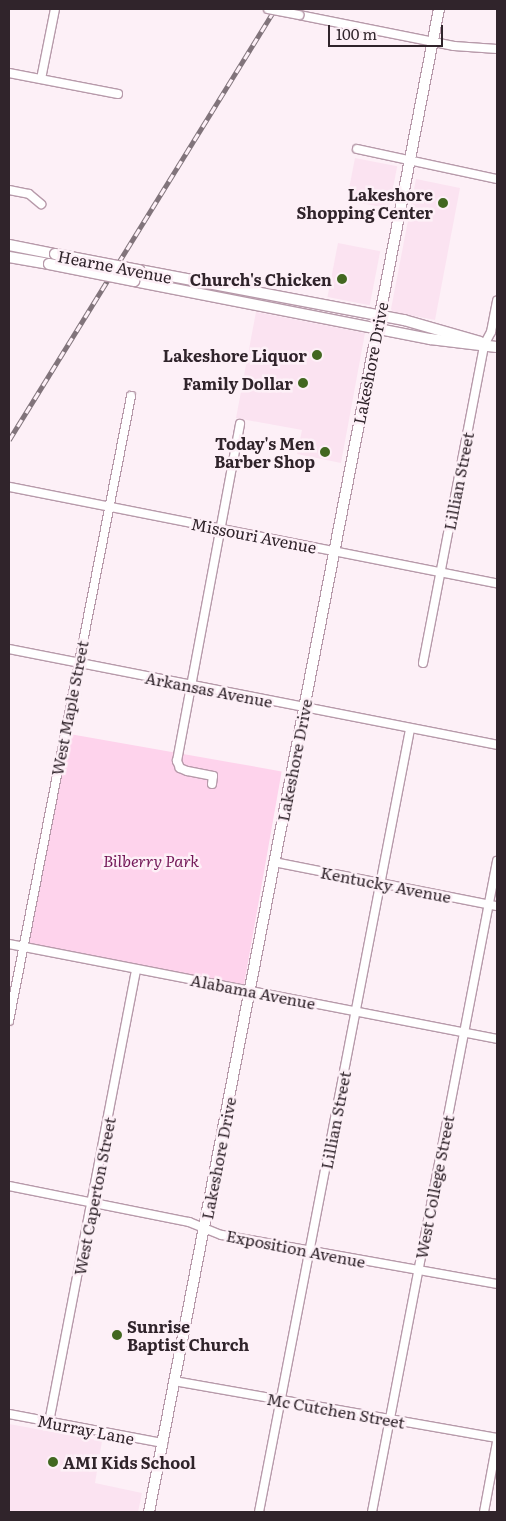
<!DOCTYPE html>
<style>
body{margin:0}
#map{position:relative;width:506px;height:1521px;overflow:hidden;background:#fdf0f7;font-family:Literata,serif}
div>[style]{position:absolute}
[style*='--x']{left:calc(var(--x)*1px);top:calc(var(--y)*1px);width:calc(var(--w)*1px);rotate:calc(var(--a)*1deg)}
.built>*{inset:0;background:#fbe3f1;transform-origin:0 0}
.green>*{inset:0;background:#fed3ec;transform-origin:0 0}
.roads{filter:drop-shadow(1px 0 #b79aaa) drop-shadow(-1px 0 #b79aaa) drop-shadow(0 1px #b79aaa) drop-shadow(0 -1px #b79aaa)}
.minor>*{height:8px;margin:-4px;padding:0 4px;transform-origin:4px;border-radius:4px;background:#fff}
.major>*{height:10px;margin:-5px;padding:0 5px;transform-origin:5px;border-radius:5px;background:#fff}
.rail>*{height:4.5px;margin-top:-2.25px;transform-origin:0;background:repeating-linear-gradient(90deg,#fdf0f7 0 8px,#81747b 0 16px);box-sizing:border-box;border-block:1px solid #81747b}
.bridges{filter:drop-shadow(1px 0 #b79aaa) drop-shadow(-1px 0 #b79aaa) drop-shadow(0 1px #b79aaa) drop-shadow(0 -1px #b79aaa)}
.minor-bridge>*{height:8px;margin:-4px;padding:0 4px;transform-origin:4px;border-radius:4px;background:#fff}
.major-bridge>*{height:10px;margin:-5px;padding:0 5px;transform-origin:5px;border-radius:5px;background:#fff}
.dots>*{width:14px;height:14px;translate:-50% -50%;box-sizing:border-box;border:2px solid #fdf0f7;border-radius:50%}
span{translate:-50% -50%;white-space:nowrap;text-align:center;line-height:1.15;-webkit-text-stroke:5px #fdf0f7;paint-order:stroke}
.poi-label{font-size:16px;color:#30242b;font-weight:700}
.right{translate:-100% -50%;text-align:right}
.left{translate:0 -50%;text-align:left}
.street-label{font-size:16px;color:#30242b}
.park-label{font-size:16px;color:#721757;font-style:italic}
.frame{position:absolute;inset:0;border:10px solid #30242b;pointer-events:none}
.scale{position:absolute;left:328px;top:25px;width:115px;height:22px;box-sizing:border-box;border:2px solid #30242b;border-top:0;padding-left:6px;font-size:15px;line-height:18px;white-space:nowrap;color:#30242b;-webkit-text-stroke:4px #fdf0f7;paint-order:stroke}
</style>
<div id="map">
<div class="built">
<i style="left:355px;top:158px;width:43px;height:43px;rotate:11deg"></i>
<i style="clip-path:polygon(416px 179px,460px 188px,435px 320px,393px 312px,391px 309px)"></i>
<i style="left:338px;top:243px;width:43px;height:55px;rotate:11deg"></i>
<i style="clip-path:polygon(256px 312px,365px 333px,341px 463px,297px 454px,302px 430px,236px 418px)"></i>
<i style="clip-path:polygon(9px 1424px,102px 1441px,95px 1483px,142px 1493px,138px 1512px,9px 1512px)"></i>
</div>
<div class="green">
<i style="left:64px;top:733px;width:221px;height:218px;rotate:10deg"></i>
</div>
<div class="roads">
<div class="minor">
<i style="--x:299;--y:15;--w:158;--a:11.3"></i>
<i style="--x:454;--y:46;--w:43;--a:4"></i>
<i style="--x:9;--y:73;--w:111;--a:10.9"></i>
<i style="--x:41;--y:79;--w:71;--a:-78.7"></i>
<i style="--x:357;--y:149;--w:143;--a:12.1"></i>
<i style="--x:9;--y:190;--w:20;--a:11"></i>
<i style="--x:29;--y:194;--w:16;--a:40"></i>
<i style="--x:10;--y:487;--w:496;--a:11.2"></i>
<i style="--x:9;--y:649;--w:497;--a:11.1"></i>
<i style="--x:423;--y:663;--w:324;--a:-79.1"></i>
<i style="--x:484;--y:345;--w:15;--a:-62"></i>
<i style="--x:491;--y:332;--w:32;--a:-79"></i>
<i style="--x:212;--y:784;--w:8;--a:-83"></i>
<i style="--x:213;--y:776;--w:26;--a:-169"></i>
<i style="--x:187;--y:771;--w:8;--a:-157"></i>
<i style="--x:180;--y:768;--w:8;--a:-113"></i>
<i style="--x:177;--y:761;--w:343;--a:-79.4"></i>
<i style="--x:274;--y:862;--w:227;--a:11.2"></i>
<i style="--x:9;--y:944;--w:497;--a:11"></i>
<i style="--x:9;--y:1021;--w:637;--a:-78.95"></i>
<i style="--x:9;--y:1186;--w:184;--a:11.3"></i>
<i style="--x:189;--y:1222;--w:35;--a:22"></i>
<i style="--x:222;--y:1235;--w:279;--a:10.1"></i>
<i style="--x:174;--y:1381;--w:328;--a:10"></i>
<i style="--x:9;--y:1414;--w:157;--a:10.7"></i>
<i style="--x:49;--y:1422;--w:461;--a:-79.1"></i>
<i style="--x:259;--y:1512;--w:797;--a:-79.08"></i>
<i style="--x:372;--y:1512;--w:663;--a:-79.13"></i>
<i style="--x:484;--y:1512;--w:71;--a:-79.5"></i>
</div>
<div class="major">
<i style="--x:9;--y:245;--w:47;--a:11.1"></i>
<i style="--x:9;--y:257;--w:41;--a:9.9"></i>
<i style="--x:139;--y:270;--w:270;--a:10.7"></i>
<i style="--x:404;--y:320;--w:79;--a:16.1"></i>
<i style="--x:134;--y:281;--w:302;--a:11.1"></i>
<i style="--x:430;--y:339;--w:67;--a:6.8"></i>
<i style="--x:149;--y:1512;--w:1531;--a:-79.08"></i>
</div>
</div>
<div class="rail">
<i style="--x:9;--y:440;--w:506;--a:-58.32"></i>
</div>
<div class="bridges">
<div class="minor-bridge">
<i style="--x:268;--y:9;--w:32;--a:11"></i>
</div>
<div class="major-bridge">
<i style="--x:55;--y:254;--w:86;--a:10.8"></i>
<i style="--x:49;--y:264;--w:87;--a:11.3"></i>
</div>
</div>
<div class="dots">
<i style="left:443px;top:203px;background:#426720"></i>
<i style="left:342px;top:279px;background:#426720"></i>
<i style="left:317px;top:355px;background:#426720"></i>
<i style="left:303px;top:383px;background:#426720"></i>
<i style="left:325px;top:452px;background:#426720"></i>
<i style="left:117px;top:1335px;background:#426720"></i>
<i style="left:53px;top:1462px;background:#426720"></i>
</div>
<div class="poi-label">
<span class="right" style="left:433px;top:203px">Lakeshore<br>Shopping Center</span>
<span class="right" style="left:332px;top:279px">Church's Chicken</span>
<span class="right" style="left:307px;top:355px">Lakeshore Liquor</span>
<span class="right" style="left:293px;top:383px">Family Dollar</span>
<span class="right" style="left:315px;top:452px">Today's Men<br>Barber Shop</span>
<span class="left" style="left:127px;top:1335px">Sunrise<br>Baptist Church</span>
<span class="left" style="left:63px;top:1462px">AMI Kids School</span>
</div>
<div class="street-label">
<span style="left:115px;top:266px;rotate:11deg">Hearne Avenue</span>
<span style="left:370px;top:363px;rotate:-79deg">Lakeshore Drive</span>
<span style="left:458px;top:481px;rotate:-79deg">Lillian Street</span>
<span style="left:254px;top:535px;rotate:11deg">Missouri Avenue</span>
<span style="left:209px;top:689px;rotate:11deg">Arkansas Avenue</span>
<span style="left:69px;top:708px;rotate:-79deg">West Maple Street</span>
<span style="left:294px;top:760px;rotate:-79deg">Lakeshore Drive</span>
<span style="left:386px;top:884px;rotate:11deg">Kentucky Avenue</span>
<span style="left:253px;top:991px;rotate:11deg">Alabama Avenue</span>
<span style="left:335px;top:1120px;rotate:-79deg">Lillian Street</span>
<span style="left:218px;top:1158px;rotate:-79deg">Lakeshore Drive</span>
<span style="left:434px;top:1187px;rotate:-79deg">West College Street</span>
<span style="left:94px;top:1196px;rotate:-79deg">West Caperton Street</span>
<span style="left:296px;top:1248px;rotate:11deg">Exposition Avenue</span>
<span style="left:336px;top:1410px;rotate:10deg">Mc Cutchen Street</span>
<span style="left:86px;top:1429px;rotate:11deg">Murray Lane</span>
</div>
<div class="park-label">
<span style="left:151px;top:860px">Bilberry Park</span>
</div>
<div class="frame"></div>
<div class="scale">100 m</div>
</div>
